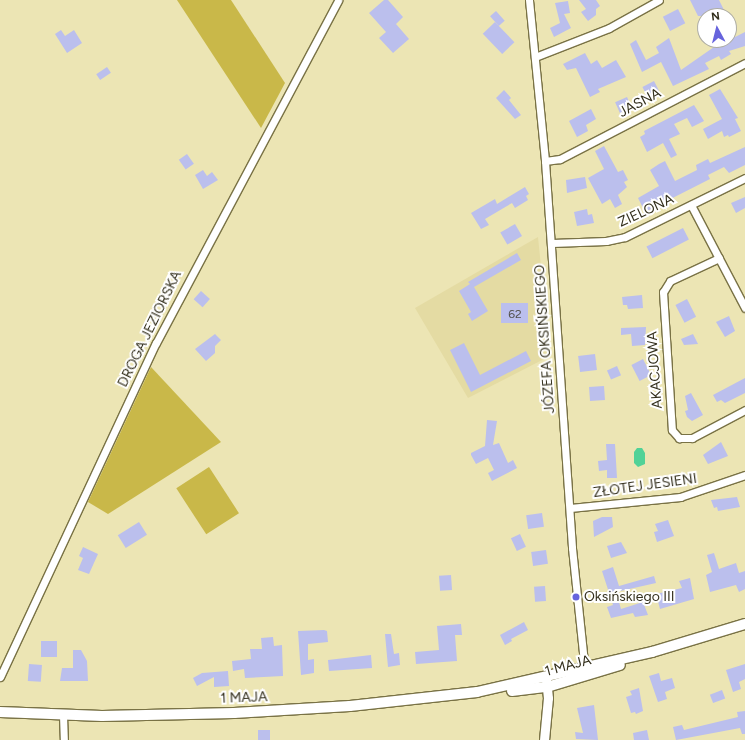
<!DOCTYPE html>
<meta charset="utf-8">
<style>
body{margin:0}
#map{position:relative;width:745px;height:740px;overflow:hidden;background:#ece5b4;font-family:Figtree,sans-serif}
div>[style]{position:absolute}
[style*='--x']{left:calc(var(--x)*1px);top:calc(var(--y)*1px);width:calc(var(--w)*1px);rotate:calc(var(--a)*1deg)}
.built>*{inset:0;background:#e4dba3}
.green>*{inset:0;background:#c9b849;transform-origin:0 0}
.water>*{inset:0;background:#51d297}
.building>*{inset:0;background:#bbbfed;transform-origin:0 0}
.roads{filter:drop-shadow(1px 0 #797245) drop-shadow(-1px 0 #797245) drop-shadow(0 1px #797245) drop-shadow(0 -1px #797245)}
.minor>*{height:7px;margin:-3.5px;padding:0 3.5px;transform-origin:3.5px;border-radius:3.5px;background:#fff}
.tertiary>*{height:9px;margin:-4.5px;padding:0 4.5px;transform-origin:4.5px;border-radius:4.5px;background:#fff}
.secondary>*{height:10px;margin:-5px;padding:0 5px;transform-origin:5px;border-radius:5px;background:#fff}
.dots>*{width:11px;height:11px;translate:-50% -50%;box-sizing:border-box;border:2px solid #fff;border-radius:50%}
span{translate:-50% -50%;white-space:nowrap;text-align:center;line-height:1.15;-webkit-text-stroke:4px #fff;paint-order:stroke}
.number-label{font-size:12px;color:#555350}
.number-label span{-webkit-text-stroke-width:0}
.street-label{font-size:14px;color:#332f1c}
.poi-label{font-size:14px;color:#332f1c}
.left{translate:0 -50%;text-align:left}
.north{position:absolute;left:697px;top:8px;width:40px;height:40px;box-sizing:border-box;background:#fff;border:1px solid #adaca4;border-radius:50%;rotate:353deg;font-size:11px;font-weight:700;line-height:16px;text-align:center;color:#332f1c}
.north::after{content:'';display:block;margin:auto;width:14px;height:18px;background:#6764dd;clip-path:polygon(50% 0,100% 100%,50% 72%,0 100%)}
</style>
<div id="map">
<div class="built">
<i style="clip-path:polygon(538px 237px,550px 356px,468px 398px,415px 308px)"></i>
</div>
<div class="green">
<i style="clip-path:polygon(177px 0,231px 0,285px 83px,261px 128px)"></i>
<i style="clip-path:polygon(151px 367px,221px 442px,108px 514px,88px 502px)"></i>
<i style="left:209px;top:467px;width:55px;height:39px;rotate:57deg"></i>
</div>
<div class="water">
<i style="clip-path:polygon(637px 448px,642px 448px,645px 453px,645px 464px,638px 467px,634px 463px,634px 452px)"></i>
</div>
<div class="building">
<i style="clip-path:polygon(384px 0,388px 0,403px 17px,396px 24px,409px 39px,393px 53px,379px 38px,386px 32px,369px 13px)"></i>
<i style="clip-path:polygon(579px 0,596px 0,600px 6px,596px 9px,596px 15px,588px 21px,581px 12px,586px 9px)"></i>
<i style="clip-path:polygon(690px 0,719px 0,727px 16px,698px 16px)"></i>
<i style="clip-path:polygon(568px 1px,570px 13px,564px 14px,571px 28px,554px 37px,550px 28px,560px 23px,555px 3px)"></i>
<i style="left:678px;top:9px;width:16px;height:17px;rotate:63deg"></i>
<i style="left:496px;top:11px;width:13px;height:8px;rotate:48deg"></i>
<i style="left:495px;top:22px;width:28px;height:17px;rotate:46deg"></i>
<i style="clip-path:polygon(729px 25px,735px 37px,745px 32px,745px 46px,729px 51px,731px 54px,721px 60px,719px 56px,705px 63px,709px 69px,673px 86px,661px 62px,642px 72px,630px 44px,636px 40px,646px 60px,659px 53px,656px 47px,669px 38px,681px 70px,714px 47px,712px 43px,729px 40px)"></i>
<i style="clip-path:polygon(61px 30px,65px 36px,74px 30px,82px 43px,67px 53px,55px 34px)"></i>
<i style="clip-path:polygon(585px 53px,591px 64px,597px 60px,602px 68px,616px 60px,626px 77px,598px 89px,600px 92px,590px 97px,576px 68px,567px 70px,563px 64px)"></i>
<i style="left:107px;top:67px;width:7px;height:13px;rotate:56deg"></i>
<i style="left:654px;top:81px;width:11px;height:13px;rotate:63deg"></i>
<i style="clip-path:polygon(720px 89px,738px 118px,735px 119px,741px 131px,729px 137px,728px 135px,724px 137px,722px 131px,708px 139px,703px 129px,722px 119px,709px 95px)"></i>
<i style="clip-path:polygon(504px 90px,511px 98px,509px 100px,521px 115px,515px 119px,496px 98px)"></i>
<i style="left:627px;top:97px;width:12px;height:13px;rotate:66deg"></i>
<i style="clip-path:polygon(694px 105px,704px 121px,692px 127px,687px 118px,674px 124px,680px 134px,669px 139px,677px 155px,671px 158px,663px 143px,647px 152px,640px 137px,645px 134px,644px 131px)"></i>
<i style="clip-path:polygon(591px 109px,596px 119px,586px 125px,588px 131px,577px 137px,569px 121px)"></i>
<i style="clip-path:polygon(604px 146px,618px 172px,623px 170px,628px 180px,624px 182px,627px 187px,618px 195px,622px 204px,615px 208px,610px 199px,602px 204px,588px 178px,604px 169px,595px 151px)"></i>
<i style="clip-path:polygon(745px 147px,745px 165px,729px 173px,724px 167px,708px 175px,710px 179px,645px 212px,638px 198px,659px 186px,650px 170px,659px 164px,665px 161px,675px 181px,697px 170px,696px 165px,708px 159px,710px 163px)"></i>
<i style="left:187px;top:154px;width:12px;height:10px;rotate:55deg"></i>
<i style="clip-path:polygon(203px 170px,207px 176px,212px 172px,218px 180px,203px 189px,195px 175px)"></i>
<i style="clip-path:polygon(585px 177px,587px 188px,567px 193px,566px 180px)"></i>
<i style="clip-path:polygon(525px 187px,529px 194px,526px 196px,528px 200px,515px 208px,512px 203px,485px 219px,489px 225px,481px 229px,471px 213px,495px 199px,497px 204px)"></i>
<i style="clip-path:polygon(745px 197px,745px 208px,736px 213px,731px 203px)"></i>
<i style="clip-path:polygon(587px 209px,588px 215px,592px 214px,594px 223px,577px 226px,574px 212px)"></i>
<i style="left:515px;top:224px;width:14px;height:17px;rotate:60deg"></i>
<i style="left:683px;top:228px;width:13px;height:41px;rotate:63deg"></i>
<i style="clip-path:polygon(517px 253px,521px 260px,474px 287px,488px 311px,472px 321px,468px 314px,471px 312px,459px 291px,470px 284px,468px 282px)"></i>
<i style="left:201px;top:291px;width:12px;height:11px;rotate:42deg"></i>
<i style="clip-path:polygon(642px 295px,643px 308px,628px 309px,627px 305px,623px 305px,622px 297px)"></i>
<i style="left:687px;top:299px;width:20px;height:13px;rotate:63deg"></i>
<i style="left:528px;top:303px;width:20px;height:27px;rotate:90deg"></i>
<i style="clip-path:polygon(729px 316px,735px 331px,725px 337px,716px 322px)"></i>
<i style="clip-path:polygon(646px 327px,645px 345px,632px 346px,631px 334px,621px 335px,621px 328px)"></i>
<i style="clip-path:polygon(215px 334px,221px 340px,215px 346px,215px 353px,206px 361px,195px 349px)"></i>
<i style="clip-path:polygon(693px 334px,698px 344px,684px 345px,681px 339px)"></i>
<i style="clip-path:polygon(464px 343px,480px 375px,526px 351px,531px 361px,471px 392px,450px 350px)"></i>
<i style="left:595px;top:354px;width:16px;height:17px;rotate:83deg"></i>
<i style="left:643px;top:359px;width:18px;height:13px;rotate:63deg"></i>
<i style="left:617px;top:366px;width:10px;height:11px;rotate:66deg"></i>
<i style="clip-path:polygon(745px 378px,745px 393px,725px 403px,721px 400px,717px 402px,713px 395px)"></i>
<i style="left:604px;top:386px;width:14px;height:15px;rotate:86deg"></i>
<i style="clip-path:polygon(691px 393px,703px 415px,692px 421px,687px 417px,685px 411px,688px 410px,685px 396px)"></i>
<i style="clip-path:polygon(487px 420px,497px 421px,493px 445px,499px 443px,508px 463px,513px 460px,517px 468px,492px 481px,488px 473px,494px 470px,488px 458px,476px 464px,471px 455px,471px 453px,485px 446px)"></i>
<i style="clip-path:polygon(721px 442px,728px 456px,708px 464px,703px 455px)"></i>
<i style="clip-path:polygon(606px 444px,615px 444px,617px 478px,607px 478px,607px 470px,599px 471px,598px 461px,607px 460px)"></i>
<i style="clip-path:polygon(737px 497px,740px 507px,718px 511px,717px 507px,714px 508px,711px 500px)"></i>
<i style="left:542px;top:513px;width:14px;height:16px;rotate:82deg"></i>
<i style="clip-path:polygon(602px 517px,612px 517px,613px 527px,594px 537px,593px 521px)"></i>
<i style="clip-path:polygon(668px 520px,674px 536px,657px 542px,654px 532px,658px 531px,655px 524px)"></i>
<i style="left:139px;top:522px;width:15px;height:25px;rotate:58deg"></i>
<i style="left:520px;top:534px;width:14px;height:10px;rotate:65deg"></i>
<i style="clip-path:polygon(621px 542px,627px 553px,611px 558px,607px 546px)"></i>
<i style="clip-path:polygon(83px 547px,98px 554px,89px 574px,78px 570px,83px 558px,79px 556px)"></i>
<i style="left:546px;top:550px;width:14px;height:15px;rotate:82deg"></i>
<i style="clip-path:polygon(714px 553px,719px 569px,736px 563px,739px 573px,745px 571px,745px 589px,739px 592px,736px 585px,710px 592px,706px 575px,712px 572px,707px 555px)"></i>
<i style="clip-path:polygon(613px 567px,619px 586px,654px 576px,656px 583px,616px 592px,621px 609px,643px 602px,648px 615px,635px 617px,633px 613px,611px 618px,607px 607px,613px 605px,602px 571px)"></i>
<i style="left:451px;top:575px;width:15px;height:12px;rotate:86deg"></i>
<i style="clip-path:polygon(690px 578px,694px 599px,660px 609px,656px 594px,682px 588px,679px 581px)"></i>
<i style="left:545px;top:586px;width:15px;height:11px;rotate:86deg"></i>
<i style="clip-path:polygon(524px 622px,528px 630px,511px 639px,512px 641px,505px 645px,500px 635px)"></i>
<i style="clip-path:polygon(461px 624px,462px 635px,455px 635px,457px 661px,416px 664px,415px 652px,439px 650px,437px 626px)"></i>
<i style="clip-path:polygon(324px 630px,327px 631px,328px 642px,308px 644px,308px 660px,314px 659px,314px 673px,301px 675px,298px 631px)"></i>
<i style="clip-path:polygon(385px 634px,391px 634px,394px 654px,399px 653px,400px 665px,388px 667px)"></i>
<i style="clip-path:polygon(273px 637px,274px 646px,282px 645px,283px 676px,245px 678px,244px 669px,233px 671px,232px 661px,251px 659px,250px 649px,262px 649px,261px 638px)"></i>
<i style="left:41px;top:641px;width:16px;height:16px"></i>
<i style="clip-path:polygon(73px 650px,81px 650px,87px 661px,88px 681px,60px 681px,62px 668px,73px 668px)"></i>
<i style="clip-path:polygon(371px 655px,372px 668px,329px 671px,328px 660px)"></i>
<i style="left:29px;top:664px;width:13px;height:17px;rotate:4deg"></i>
<i style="clip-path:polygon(745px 664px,745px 679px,739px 682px,741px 689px,733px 692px,726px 670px)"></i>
<i style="clip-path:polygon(228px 671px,229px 686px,214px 687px,214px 677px,197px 686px,193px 678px,202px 673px)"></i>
<i style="clip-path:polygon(659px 673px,661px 681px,672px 678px,675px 688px,665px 692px,667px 699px,658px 702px,649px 676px)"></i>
<i style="clip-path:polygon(639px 688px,643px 711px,636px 714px,635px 712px,631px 713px,626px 697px,632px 695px,630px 691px)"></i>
<i style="left:722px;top:690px;width:9px;height:13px;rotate:69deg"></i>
<i style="clip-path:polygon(594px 705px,598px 740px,576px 739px,575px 732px,583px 733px,577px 708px)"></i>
<i style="clip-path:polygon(745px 711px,745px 734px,742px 734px,740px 728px,676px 740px,673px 727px,682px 725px,684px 730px,738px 717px,737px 712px)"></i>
<i style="left:258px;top:730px;width:12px;height:10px"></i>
<i style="clip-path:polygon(647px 730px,649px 740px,634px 740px,633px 733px)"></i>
</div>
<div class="roads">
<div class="minor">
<i style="--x:529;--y:0;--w:162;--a:84.3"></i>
<i style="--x:545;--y:161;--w:388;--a:86"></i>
<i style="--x:572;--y:548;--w:124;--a:84"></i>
<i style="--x:535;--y:57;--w:79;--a:-21.4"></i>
<i style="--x:609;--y:28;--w:57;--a:-29.2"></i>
<i style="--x:545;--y:161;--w:15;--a:-8"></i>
<i style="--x:560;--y:159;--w:208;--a:-27.4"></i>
<i style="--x:691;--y:205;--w:116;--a:62.3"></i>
<i style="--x:552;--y:243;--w:54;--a:-2.1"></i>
<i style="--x:606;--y:241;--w:19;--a:-12"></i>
<i style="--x:625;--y:237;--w:134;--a:-26.2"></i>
<i style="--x:719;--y:258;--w:54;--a:154.9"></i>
<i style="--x:670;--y:281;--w:13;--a:122"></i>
<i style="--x:663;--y:292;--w:138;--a:86.3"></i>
<i style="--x:672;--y:430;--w:11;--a:49"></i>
<i style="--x:679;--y:438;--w:13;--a:0"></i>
<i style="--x:692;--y:438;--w:60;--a:-27.8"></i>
<i style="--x:570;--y:508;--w:111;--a:-5.7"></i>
<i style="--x:680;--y:497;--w:69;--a:-18.7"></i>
<i style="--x:0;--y:677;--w:369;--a:-65"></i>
<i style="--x:156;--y:343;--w:388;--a:-62"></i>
<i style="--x:63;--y:715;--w:25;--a:88"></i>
</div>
<div class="tertiary">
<i style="--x:544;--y:740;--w:42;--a:-84.6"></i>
<i style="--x:548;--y:698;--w:18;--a:-96"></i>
</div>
<div class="secondary">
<i style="--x:512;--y:691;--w:35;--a:-7"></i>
<i style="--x:547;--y:687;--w:76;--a:-16.8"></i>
<i style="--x:0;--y:712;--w:102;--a:2.2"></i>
<i style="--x:102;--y:716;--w:132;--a:-1.3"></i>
<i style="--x:234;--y:713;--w:116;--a:-3.5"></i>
<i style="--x:350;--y:706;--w:128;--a:-6.3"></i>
<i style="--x:477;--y:692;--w:180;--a:-12.9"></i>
<i style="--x:652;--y:652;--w:97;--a:-16.8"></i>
</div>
</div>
<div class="dots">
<i style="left:576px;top:597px;background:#6764dd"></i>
</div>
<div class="number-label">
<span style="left:515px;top:315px">62</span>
</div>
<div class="street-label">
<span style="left:640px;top:103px;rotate:-28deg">JASNA</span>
<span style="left:646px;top:211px;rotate:-25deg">ZIELONA</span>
<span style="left:150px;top:329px;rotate:-64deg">DROGA JEZIORSKA</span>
<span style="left:545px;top:339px;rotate:-94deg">JÓZEFA OKSIŃSKIEGO</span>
<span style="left:655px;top:370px;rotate:-94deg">AKACJOWA</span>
<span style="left:645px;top:486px;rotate:-8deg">ZŁOTEJ JESIENI</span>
<span style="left:568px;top:666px;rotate:-15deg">1 MAJA</span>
<span style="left:244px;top:698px;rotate:-2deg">1 MAJA</span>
</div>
<div class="poi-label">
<span class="left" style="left:584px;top:597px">Oksińskiego III</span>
</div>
<div class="north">N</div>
</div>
